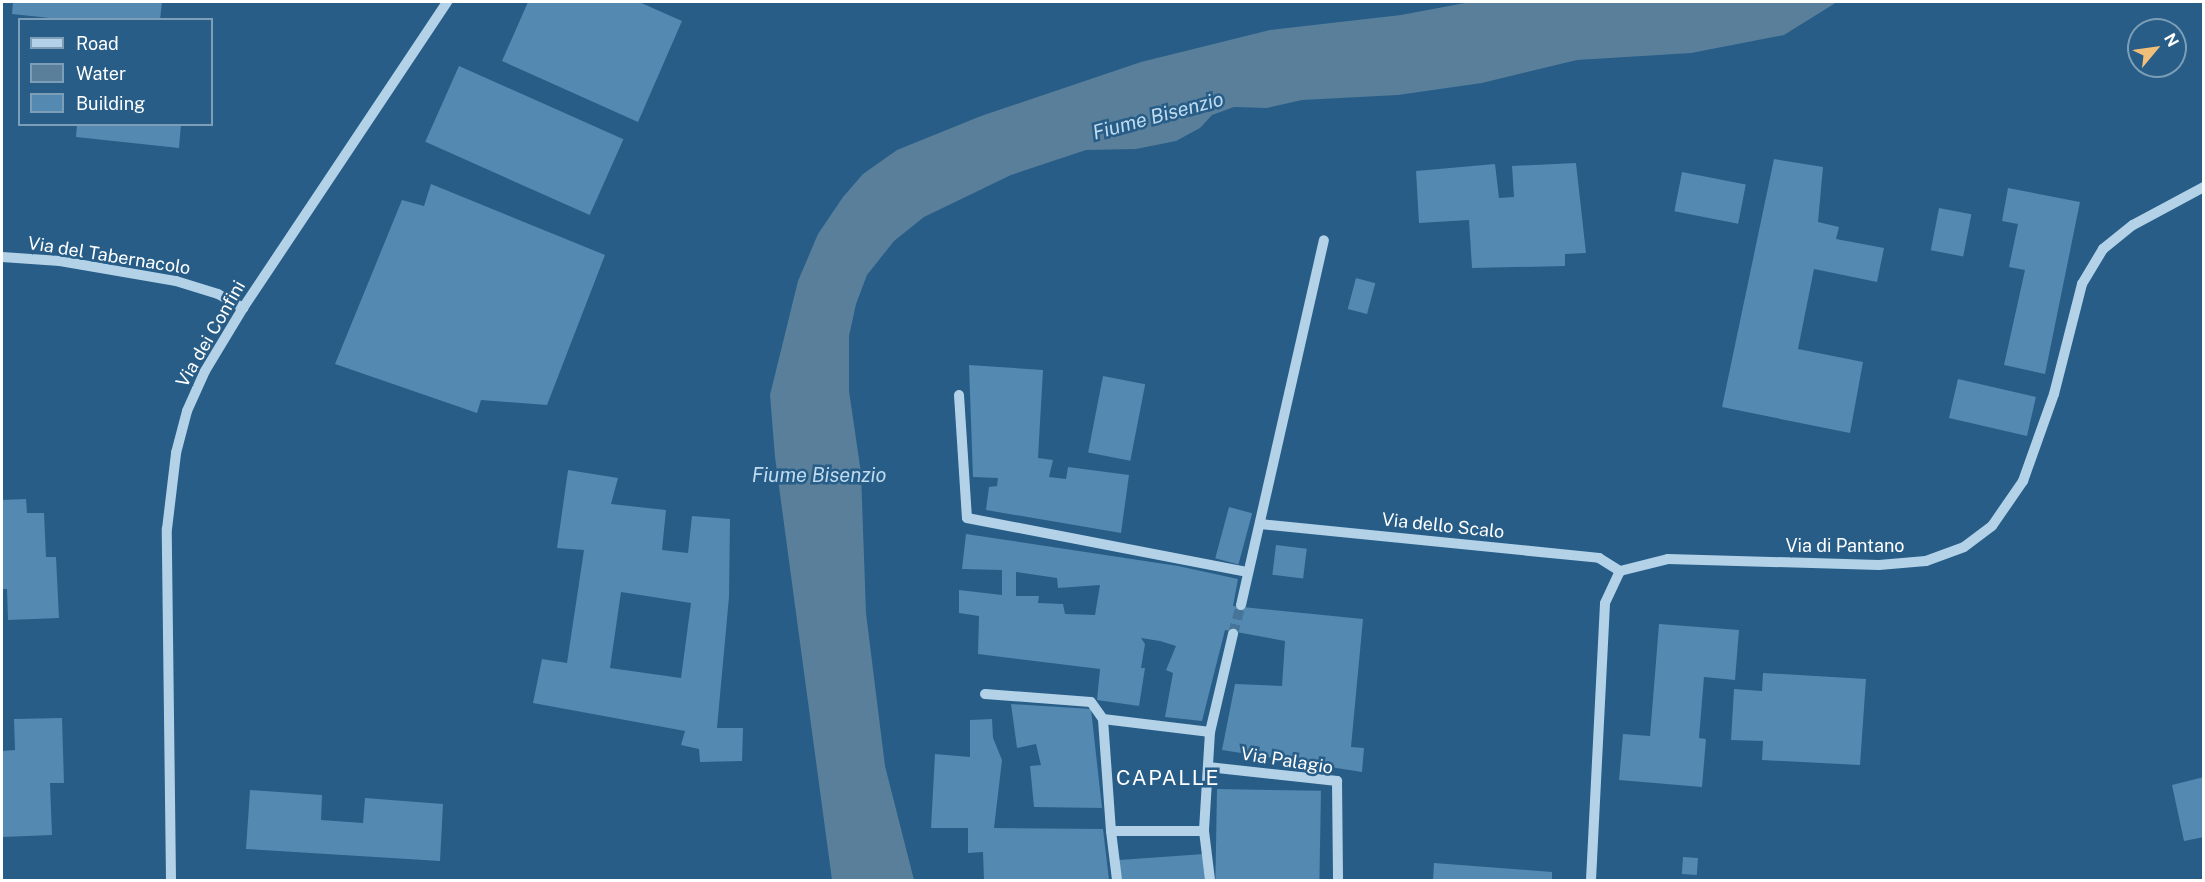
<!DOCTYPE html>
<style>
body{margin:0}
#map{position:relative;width:2205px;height:882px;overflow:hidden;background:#275d87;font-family:"Public Sans",sans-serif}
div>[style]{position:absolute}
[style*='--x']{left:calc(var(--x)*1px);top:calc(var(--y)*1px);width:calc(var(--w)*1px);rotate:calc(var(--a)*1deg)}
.water>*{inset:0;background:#597f9b}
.building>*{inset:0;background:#5489b1;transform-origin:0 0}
.minor-tunnel>*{height:10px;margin-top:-5px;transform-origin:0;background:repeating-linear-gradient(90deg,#477599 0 10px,transparent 0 15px)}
.minor>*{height:10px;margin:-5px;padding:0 5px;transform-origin:5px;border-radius:5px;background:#b3d2e8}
span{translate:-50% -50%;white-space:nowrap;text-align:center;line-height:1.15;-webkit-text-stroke:5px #275d87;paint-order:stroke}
.street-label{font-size:18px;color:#fff}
.water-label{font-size:20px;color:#bfdbf0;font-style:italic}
.quarter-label{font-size:21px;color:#fff;letter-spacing:1.5px}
.frame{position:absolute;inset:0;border:3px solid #fff;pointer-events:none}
.legend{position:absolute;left:18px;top:18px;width:195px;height:108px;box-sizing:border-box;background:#275d87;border:2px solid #7d9eb7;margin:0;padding:8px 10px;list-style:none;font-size:18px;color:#fff}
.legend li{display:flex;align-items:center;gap:12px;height:30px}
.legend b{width:30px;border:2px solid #7d9eb7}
.north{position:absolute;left:2127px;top:18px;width:60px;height:60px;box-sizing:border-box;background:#275d87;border:2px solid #7d9eb7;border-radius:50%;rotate:61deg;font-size:16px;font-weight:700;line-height:24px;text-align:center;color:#fff}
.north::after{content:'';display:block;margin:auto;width:21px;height:27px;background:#f1bf79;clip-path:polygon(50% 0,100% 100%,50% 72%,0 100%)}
</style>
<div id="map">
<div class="water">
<i style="clip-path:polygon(1470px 2px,1837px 2px,1784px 35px,1691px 53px,1577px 60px,1482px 83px,1398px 95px,1302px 100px,1267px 108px,1234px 107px,1212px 115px,1200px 128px,1176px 141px,1136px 149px,1086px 150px,1011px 175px,924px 217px,894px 241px,867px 275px,856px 304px,849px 336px,849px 391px,861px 473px,866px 613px,885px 766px,914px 880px,832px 880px,775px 457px,770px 395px,798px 281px,818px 234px,843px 197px,863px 174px,897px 150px,981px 116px,1141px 62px,1270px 30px,1401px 15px)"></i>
</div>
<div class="building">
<i style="clip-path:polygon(13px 2px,162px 2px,160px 20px,69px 20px,12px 14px)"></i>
<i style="clip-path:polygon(528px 2px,639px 2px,682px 21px,638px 122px,502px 61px)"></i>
<i style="left:459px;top:66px;width:180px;height:83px;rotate:24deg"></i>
<i style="clip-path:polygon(77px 124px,181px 124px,179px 148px,76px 137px)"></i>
<i style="clip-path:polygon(1774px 159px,1823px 167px,1818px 222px,1839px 227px,1836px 239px,1884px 248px,1877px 282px,1814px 269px,1798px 349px,1863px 362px,1850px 433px,1722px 407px)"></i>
<i style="clip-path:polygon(1576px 163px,1586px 253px,1565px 254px,1565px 266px,1472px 268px,1469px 220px,1419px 223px,1416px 171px,1495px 164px,1499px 198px,1514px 197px,1512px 166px)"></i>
<i style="left:1682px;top:172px;width:65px;height:40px;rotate:11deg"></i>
<i style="clip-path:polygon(431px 184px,605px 255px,547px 405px,481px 400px,477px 413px,335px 364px,402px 200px,424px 206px)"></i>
<i style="clip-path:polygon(2008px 188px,2080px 202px,2045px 374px,2004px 365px,2025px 270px,2009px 267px,2018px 224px,2002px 221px)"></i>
<i style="left:1939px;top:208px;width:33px;height:43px;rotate:11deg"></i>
<i style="left:1356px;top:278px;width:20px;height:32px;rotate:15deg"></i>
<i style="clip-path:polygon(969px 365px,1043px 370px,1038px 458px,1053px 460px,1049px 477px,1066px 479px,1068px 467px,1129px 475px,1121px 533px,986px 510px,989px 487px,997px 486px,998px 478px,973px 477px)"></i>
<i style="left:1103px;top:376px;width:43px;height:78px;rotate:11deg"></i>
<i style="left:1958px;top:379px;width:80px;height:40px;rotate:13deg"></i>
<i style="clip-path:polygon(evenodd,568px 470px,618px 478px,611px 504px,666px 510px,662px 550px,688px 553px,692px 516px,730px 519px,729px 597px,717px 728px,743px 728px,742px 761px,700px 762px,699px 749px,681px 745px,685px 731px,533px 703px,542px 659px,567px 663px,584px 550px,557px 548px,568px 470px,621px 592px,691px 603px,681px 678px,610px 668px,621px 592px)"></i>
<i style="clip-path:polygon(26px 499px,27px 513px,44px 513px,46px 557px,56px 557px,59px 618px,8px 620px,7px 589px,2px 589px,2px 500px)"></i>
<i style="left:1229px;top:507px;width:24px;height:53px;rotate:15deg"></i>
<i style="clip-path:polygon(evenodd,966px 534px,1178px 566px,1238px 579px,1233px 606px,1363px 619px,1351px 747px,1364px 748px,1362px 772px,1222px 750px,1235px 684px,1282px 686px,1285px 641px,1225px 630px,1202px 721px,1165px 717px,1173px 673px,1166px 670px,1176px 646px,1160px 641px,1141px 638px,1145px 644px,1141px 668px,1145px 668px,1139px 706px,1097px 700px,1100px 669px,978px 654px,979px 616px,959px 613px,959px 590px,1002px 595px,1002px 570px,962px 569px,966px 534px,1016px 572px,1057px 578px,1058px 588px,1100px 585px,1095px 615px,1065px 614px,1063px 604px,1038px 603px,1039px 596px,1016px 596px,1016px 572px)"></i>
<i style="left:1276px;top:545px;width:31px;height:30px;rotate:7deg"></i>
<i style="clip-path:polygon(1659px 624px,1739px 630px,1735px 680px,1704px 677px,1699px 738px,1706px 739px,1702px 787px,1619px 780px,1623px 734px,1650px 736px)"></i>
<i style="clip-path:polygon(1763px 673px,1866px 679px,1860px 765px,1762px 760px,1763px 741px,1731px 740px,1734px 689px,1762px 691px)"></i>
<i style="clip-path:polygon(1011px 704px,1091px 709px,1102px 808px,1034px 807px,1030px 766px,1041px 765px,1036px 744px,1017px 748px)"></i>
<i style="clip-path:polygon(62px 718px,64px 783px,50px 783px,52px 835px,2px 837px,2px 751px,15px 750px,14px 719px)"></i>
<i style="clip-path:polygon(992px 719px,993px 738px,1002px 760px,994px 828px,1103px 829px,1109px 880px,984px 880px,983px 852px,968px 853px,968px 828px,931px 828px,935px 754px,970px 757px,970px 720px)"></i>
<i style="clip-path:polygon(2204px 777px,2204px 837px,2184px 841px,2172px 785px)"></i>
<i style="left:1217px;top:789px;width:104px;height:91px;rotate:1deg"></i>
<i style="clip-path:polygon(250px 790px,322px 795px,321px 820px,363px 823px,365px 798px,443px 804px,440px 861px,246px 849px)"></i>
<i style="left:1204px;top:854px;width:26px;height:85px;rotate:86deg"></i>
<i style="left:1683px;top:857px;width:15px;height:17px;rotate:4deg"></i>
<i style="clip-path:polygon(1434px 863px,1552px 872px,1552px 880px,1433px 880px)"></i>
</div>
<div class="minor-tunnel">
<i style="--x:1233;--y:634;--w:30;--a:-75"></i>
</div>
<div class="minor">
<i style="--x:2;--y:257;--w:58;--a:3.9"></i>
<i style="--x:60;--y:261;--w:118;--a:9.8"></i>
<i style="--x:176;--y:281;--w:44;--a:17.2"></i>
<i style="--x:218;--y:294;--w:29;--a:29"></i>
<i style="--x:959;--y:395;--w:123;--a:86.3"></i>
<i style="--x:967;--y:518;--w:286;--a:10.9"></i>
<i style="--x:1260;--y:524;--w:341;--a:5.7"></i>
<i style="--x:1599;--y:558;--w:25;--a:32"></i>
<i style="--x:1241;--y:605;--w:374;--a:-77.2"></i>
<i style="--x:985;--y:694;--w:106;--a:4.3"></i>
<i style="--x:1091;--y:702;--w:21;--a:55"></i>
<i style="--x:1210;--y:732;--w:101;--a:-76.8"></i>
<i style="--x:1208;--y:767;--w:130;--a:6.2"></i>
<i style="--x:1337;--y:781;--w:99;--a:89.4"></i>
<i style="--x:1111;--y:831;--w:49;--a:83"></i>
<i style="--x:1204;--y:831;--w:93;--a:180"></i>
<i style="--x:1111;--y:831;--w:112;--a:-94.1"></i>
<i style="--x:1103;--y:719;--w:108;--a:6.9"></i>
<i style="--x:1210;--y:732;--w:99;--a:93.5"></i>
<i style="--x:1204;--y:831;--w:49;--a:83"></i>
<i style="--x:171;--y:880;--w:351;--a:-90.7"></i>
<i style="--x:167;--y:529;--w:77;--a:-83.2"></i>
<i style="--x:176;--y:453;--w:43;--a:-75.3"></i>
<i style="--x:187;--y:411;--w:44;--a:-65.8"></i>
<i style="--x:205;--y:371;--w:74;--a:-58.9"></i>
<i style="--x:243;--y:308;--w:368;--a:-56.3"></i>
<i style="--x:1591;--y:880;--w:277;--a:-87.1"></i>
<i style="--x:1605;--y:603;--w:35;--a:-65"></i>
<i style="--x:1620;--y:571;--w:49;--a:-14"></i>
<i style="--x:1668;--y:559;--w:211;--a:1.6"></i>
<i style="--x:1879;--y:565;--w:47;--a:-4.9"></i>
<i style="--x:1926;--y:561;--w:40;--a:-20.2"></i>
<i style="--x:1964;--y:547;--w:35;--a:-37"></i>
<i style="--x:1992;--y:526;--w:55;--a:-55.4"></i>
<i style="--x:2023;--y:481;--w:92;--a:-70.4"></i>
<i style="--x:2054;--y:394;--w:114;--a:-75.7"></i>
<i style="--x:2082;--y:284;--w:41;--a:-59"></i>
<i style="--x:2103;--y:249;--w:38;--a:-39"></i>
<i style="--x:2133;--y:225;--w:81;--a:-28.2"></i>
</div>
<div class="street-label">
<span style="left:109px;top:256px;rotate:9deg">Via del Tabernacolo</span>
<span style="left:211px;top:334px;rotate:-60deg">Via dei Confini</span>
<span style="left:1443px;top:526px;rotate:6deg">Via dello Scalo</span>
<span style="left:1845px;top:546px">Via di Pantano</span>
<span style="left:1287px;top:761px;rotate:9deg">Via Palagio</span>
</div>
<div class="water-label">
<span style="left:1158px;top:116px;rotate:-15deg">Fiume Bisenzio</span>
<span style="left:819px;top:475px">Fiume Bisenzio</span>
</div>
<div class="quarter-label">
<span style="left:1168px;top:778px">CAPALLE</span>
</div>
<div class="frame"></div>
<ul class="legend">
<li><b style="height:8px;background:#b3d2e8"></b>Road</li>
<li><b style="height:16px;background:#597f9b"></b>Water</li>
<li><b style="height:16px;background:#5489b1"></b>Building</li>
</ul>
<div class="north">N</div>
</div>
